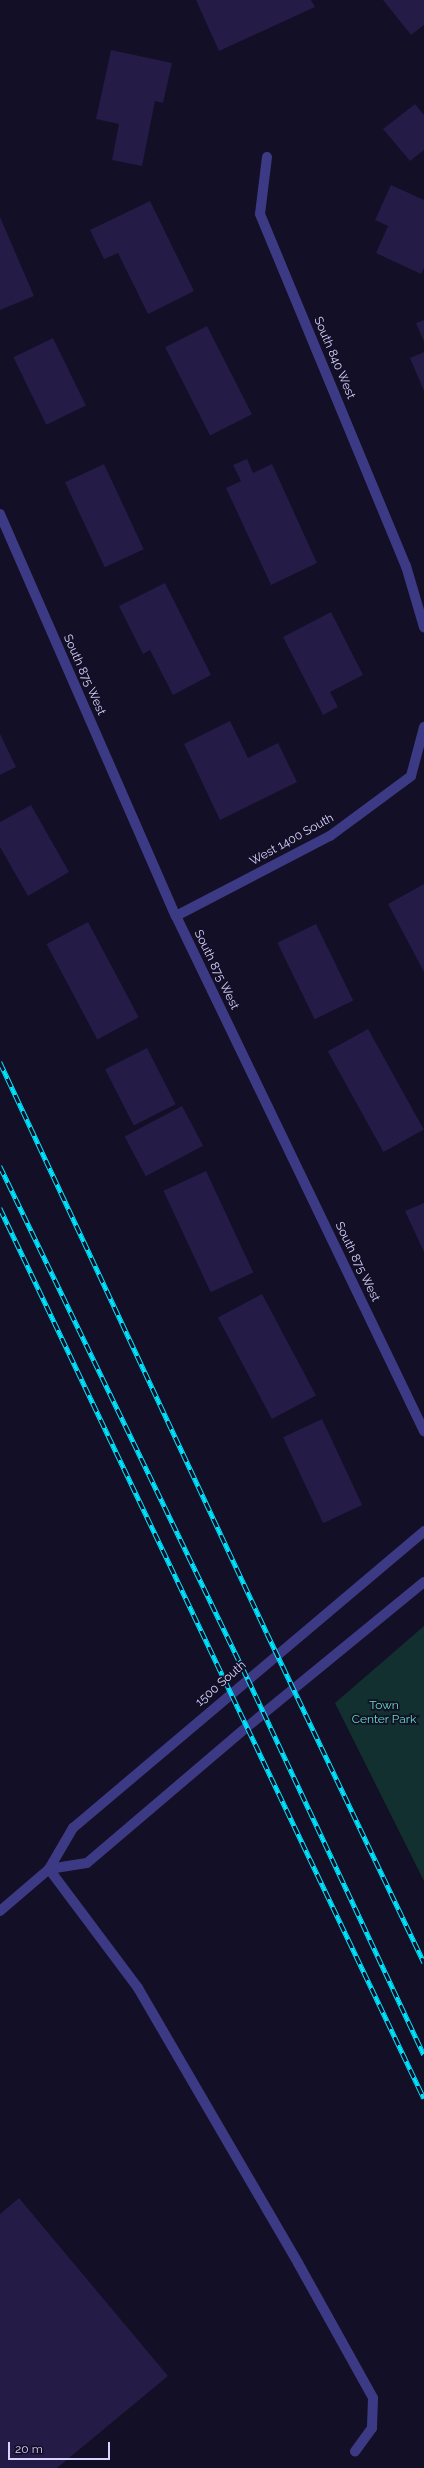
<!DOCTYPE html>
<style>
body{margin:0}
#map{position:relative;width:424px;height:2468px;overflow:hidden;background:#130f26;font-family:Raleway,sans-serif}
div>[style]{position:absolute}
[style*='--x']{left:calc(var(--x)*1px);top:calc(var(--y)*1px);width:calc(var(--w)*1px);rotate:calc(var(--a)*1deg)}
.green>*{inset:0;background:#12302f}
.building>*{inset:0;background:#241b47;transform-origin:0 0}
.minor>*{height:10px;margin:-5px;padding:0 5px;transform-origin:5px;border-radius:5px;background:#3d3a85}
.rail>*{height:4.5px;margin-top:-2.25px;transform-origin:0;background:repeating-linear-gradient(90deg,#130f26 0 9px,#00e5ff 0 18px);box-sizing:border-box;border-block:1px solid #00e5ff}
span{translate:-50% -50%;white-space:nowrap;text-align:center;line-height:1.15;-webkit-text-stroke:3.5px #130f26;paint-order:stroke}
.street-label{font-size:12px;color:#d9d4ff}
.park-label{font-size:12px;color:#5fe0c0}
.scale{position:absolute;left:8px;top:2442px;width:102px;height:18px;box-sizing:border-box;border:2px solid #d9d4ff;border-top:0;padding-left:5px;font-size:12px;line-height:14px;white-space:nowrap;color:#d9d4ff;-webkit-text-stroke:3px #130f26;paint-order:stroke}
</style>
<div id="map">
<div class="green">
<i style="clip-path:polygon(424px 1626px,424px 1881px,335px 1703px)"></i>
</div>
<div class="building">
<i style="clip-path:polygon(196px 0,311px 0,315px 7px,219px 51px)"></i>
<i style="clip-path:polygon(383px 0,424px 0,424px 25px,411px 35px)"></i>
<i style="clip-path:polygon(111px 50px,172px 63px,163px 103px,155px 101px,142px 166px,112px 160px,119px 124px,96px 119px)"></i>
<i style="clip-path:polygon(415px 104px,424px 115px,424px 150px,410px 161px,383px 129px)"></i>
<i style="clip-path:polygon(391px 185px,424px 200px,424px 268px,421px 274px,376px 253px,388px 226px,375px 220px)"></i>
<i style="clip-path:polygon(150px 201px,194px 291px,148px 314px,118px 253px,104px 259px,90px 230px)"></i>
<i style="clip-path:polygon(0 217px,34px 296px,0 310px)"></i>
<i style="clip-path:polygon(424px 320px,424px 342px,416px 323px)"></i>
<i style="left:207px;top:326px;width:99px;height:47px;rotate:63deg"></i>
<i style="left:53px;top:338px;width:75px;height:44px;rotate:64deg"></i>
<i style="clip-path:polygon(424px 352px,424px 391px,410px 358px)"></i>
<i style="clip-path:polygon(247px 459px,253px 473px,272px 464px,317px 563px,271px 585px,226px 488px,241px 481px,233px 465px)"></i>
<i style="left:104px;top:464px;width:94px;height:43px;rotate:65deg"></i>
<i style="clip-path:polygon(165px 583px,211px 675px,173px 695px,150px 650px,143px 654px,119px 606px)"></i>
<i style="clip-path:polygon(331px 612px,363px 675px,330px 692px,338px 707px,323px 715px,283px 637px)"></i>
<i style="clip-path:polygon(230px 721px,248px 758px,278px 743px,297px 782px,220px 820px,184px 744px)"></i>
<i style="clip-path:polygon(0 734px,16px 767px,0 775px)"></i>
<i style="clip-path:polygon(31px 805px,69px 872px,28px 896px,0 847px,0 822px)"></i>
<i style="clip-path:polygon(424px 884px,424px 972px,388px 904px)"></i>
<i style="left:88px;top:922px;width:108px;height:47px;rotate:62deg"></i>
<i style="left:316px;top:924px;width:85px;height:43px;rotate:64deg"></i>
<i style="left:368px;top:1029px;width:115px;height:46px;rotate:61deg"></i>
<i style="left:147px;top:1048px;width:63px;height:47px;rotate:63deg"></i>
<i style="left:182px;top:1106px;width:45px;height:65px;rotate:62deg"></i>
<i style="left:206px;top:1171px;width:112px;height:47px;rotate:65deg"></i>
<i style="clip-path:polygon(424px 1203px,424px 1252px,405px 1211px)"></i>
<i style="left:262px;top:1294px;width:115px;height:50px;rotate:62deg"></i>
<i style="left:322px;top:1419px;width:95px;height:43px;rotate:65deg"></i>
<i style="clip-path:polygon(19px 2198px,168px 2376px,57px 2468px,0 2468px,0 2214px)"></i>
</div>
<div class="minor">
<i style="--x:267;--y:157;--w:57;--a:97"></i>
<i style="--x:260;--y:214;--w:381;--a:67.5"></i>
<i style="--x:406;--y:566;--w:64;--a:73.6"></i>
<i style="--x:0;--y:514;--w:439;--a:66.4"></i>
<i style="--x:176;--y:916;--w:572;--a:64.29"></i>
<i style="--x:176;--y:916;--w:174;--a:-27.5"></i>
<i style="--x:330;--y:836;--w:101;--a:-36.5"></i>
<i style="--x:411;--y:776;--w:51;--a:-75.1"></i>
<i style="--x:49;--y:1869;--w:149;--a:53.2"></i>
<i style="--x:138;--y:1988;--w:318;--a:59.8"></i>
<i style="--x:298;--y:2263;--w:154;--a:60.9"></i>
<i style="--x:373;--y:2398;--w:30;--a:92"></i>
<i style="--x:372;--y:2428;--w:29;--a:126"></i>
<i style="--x:49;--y:1869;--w:38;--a:-9"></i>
<i style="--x:87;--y:1863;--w:210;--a:-40.4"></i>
<i style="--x:247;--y:1727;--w:229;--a:-39.3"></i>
<i style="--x:0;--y:1911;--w:65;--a:-40.6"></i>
<i style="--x:49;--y:1869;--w:48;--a:-59.7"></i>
<i style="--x:73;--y:1828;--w:460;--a:-40.2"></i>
</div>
<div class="rail">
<i style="--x:0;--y:1062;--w:630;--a:64.94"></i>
<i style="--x:267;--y:1633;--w:365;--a:64.5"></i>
<i style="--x:0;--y:1166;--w:570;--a:64.2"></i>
<i style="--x:248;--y:1679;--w:415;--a:64.9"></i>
<i style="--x:0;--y:1208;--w:986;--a:64.53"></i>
</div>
<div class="street-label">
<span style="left:334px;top:358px;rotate:67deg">South 840 West</span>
<span style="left:84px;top:675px;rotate:66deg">South 875 West</span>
<span style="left:292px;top:840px;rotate:-29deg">West 1400 South</span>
<span style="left:216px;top:970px;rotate:64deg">South 875 West</span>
<span style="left:357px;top:1262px;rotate:64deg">South 875 West</span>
<span style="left:221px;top:1684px;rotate:-41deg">1500 South</span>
</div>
<div class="park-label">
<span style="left:384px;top:1713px">Town<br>Center Park</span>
</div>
<div class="scale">20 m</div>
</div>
